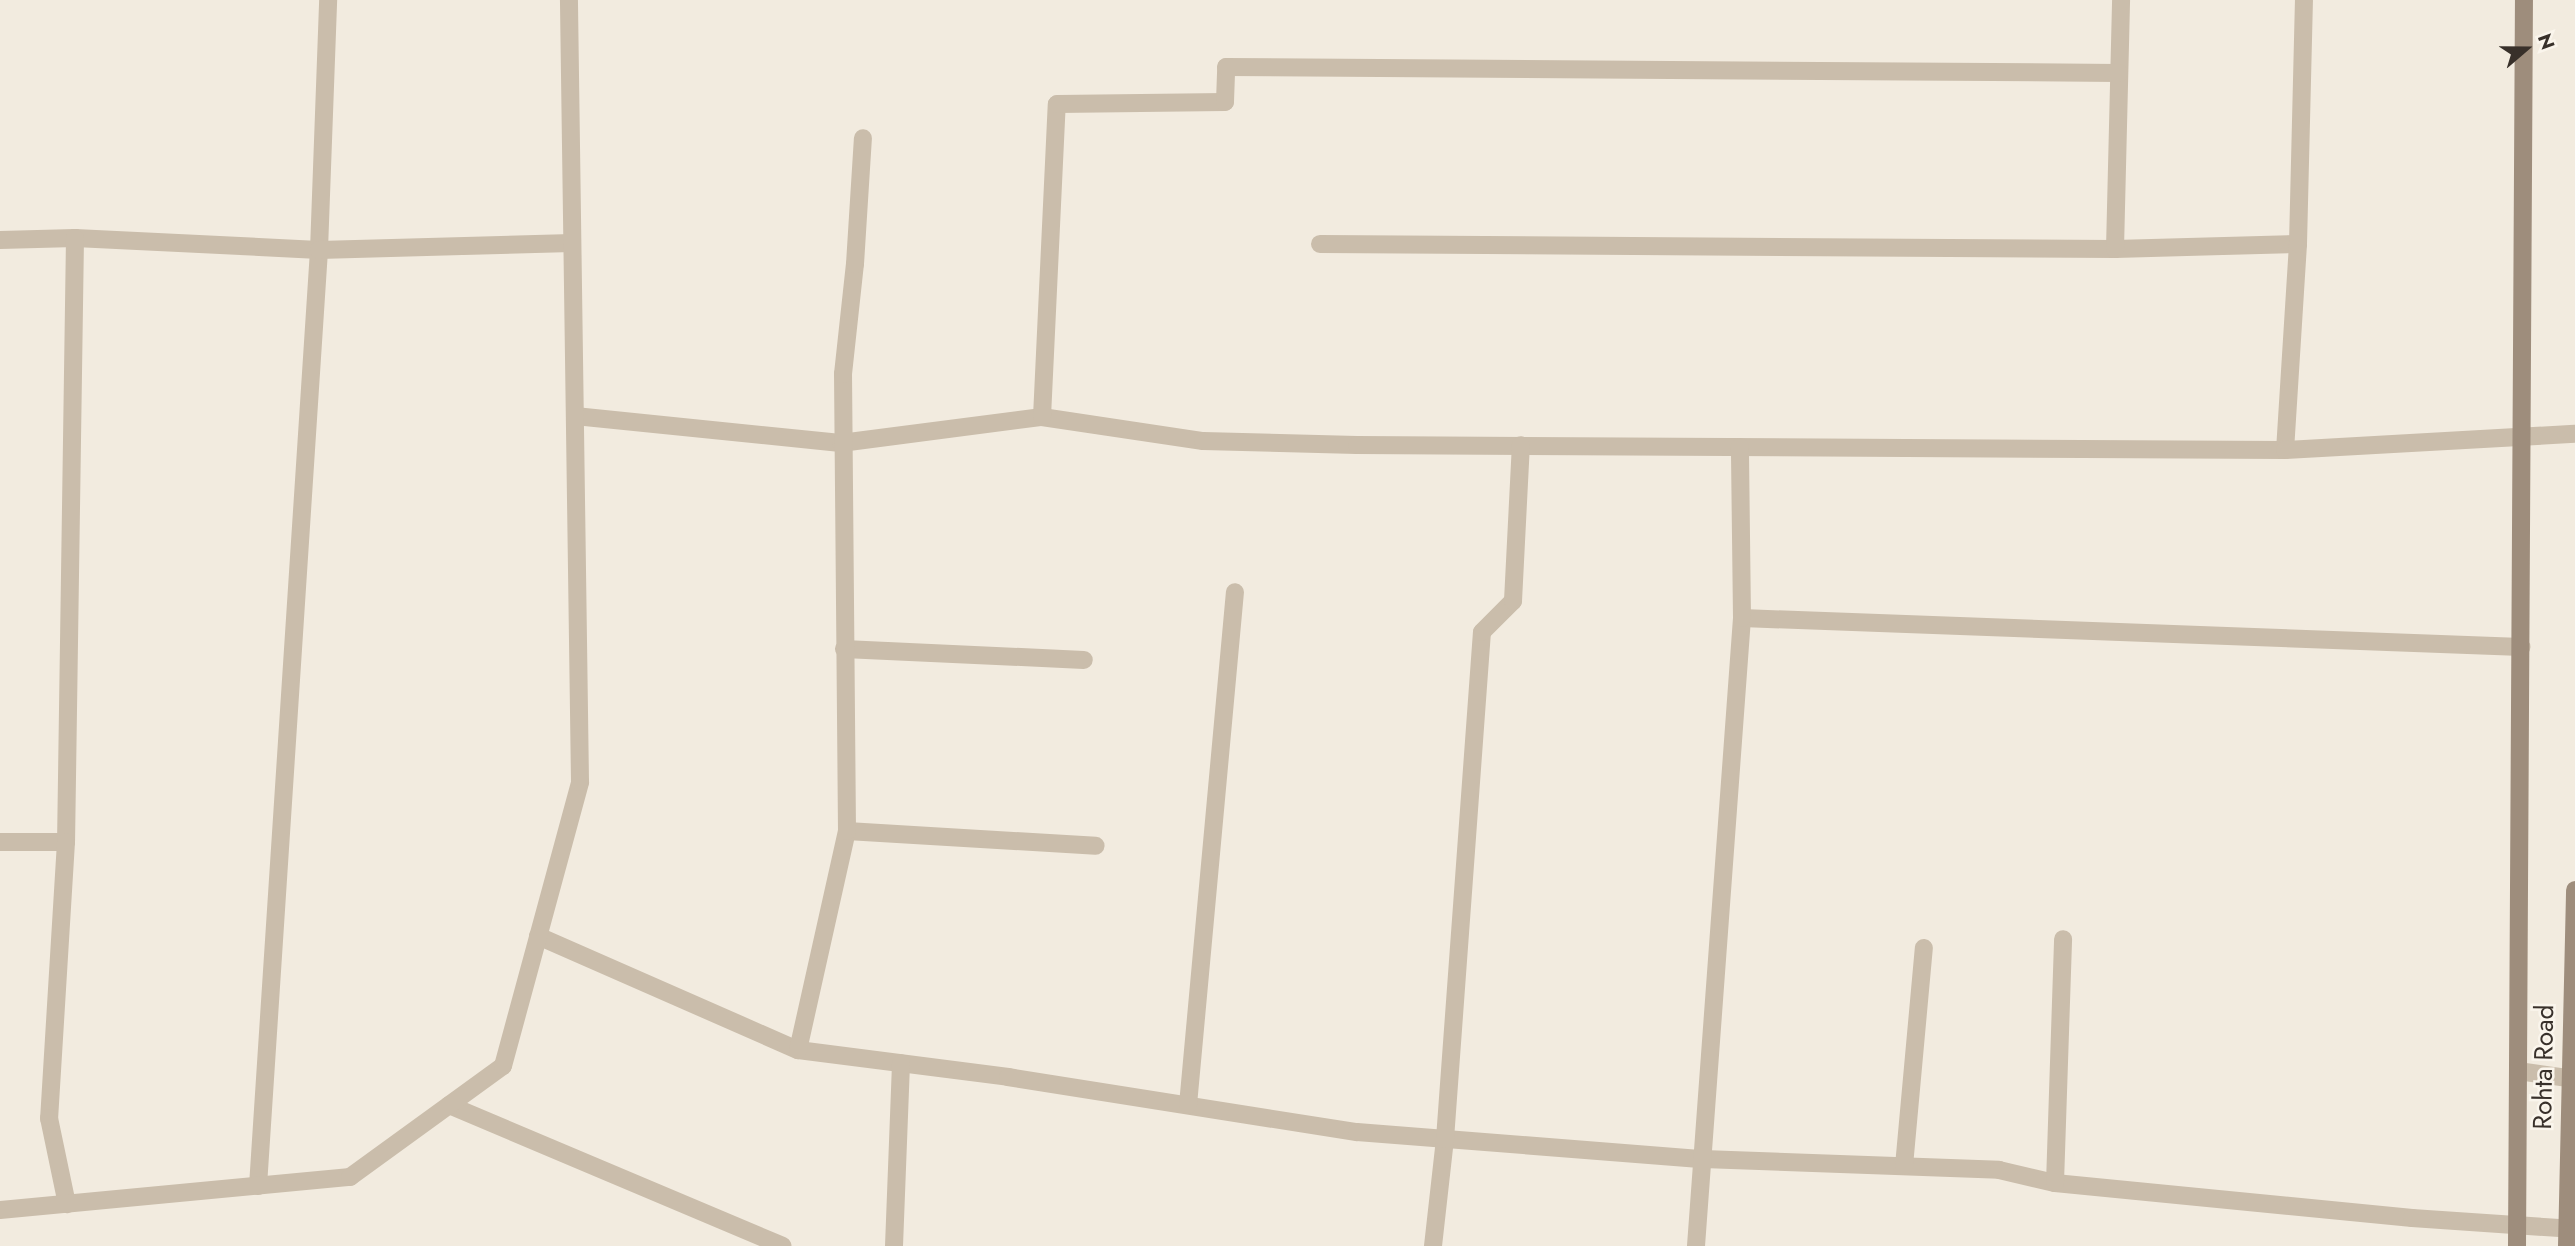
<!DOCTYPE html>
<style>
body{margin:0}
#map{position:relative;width:2575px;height:1246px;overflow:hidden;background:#f2ebdf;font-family:Jost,sans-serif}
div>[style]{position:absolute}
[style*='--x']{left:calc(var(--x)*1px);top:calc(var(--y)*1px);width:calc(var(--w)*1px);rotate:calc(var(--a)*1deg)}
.minor>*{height:18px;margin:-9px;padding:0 9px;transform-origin:9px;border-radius:9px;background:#cabdab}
.secondary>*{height:18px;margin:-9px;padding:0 9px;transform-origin:9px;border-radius:9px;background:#9e8d7c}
span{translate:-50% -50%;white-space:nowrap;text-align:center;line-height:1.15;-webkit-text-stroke:5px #faf5ec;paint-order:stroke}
.street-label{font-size:26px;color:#38302a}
.north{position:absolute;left:2491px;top:14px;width:70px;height:70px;-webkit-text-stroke:5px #faf5ec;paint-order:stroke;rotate:70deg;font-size:19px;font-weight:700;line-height:28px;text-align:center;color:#38302a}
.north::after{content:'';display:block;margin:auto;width:24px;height:32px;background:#38302a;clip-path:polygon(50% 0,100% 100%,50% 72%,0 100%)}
</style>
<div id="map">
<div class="minor">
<i style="--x:75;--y:238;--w:244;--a:2.8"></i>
<i style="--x:319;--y:250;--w:250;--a:-87.9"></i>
<i style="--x:0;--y:240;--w:75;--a:-1.5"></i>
<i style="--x:75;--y:238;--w:604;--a:90.85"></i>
<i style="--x:66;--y:842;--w:66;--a:180"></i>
<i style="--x:1320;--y:244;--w:795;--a:0.36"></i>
<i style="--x:2115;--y:249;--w:183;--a:-1.6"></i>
<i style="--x:2298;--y:244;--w:206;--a:93.6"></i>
<i style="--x:2298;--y:244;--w:244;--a:-88.6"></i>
<i style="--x:2115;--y:249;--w:249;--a:-88.6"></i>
<i style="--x:575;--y:416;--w:267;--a:5.8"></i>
<i style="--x:841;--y:443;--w:203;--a:-7.4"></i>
<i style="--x:1042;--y:417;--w:163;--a:8.5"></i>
<i style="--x:1203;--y:441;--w:154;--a:1.5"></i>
<i style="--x:1357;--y:445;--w:928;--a:0.31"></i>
<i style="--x:2285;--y:450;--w:290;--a:-3.2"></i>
<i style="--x:1042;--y:417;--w:313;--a:-87.3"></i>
<i style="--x:1057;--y:104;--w:168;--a:-0.7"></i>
<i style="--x:1225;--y:102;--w:35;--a:-88"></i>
<i style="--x:1226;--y:67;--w:893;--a:0.38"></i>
<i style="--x:1742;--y:618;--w:780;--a:2.13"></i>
<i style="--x:844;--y:649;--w:240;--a:2.6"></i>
<i style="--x:847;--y:831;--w:249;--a:3.4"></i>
<i style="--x:66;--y:842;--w:277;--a:93.5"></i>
<i style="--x:49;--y:1118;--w:88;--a:78.2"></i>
<i style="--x:538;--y:936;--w:284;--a:23.7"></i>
<i style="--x:798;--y:1050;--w:212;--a:7.3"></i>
<i style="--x:1008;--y:1077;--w:353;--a:9"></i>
<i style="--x:1357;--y:1132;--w:347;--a:4.5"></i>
<i style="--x:1703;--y:1159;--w:296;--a:2.1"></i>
<i style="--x:1999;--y:1170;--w:57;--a:13.1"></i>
<i style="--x:2055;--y:1183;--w:359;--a:5.6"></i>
<i style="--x:2412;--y:1218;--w:163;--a:3.9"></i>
<i style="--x:798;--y:1050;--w:224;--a:-77.4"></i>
<i style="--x:847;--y:831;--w:457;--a:-90.5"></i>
<i style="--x:843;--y:374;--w:111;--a:-83.8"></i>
<i style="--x:855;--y:264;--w:126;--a:-86.4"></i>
<i style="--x:2518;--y:1071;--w:58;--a:8"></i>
<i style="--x:449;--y:1105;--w:362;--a:22.9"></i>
<i style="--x:1188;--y:1105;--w:515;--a:-84.77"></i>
<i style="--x:1904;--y:1166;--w:219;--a:-84.8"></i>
<i style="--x:2055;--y:1183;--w:244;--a:-88.1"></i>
<i style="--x:258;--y:1186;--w:938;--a:-86.27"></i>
<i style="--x:319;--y:250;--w:253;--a:-1.6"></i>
<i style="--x:0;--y:1210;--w:352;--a:-5.4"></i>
<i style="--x:350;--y:1177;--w:189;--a:-36"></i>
<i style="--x:503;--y:1066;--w:294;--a:-74.8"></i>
<i style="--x:580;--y:782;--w:782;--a:-90.81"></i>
<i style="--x:894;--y:1246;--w:183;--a:-87.8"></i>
<i style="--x:1433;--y:1246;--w:108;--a:-83.6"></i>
<i style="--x:1445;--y:1139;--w:508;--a:-85.83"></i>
<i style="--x:1482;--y:632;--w:44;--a:-45"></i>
<i style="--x:1513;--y:601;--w:156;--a:-87.1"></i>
<i style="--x:1696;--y:1246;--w:630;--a:-85.81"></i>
<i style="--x:1742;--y:618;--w:171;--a:-90.7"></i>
</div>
<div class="secondary">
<i style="--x:2517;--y:1246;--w:1246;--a:-89.68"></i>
<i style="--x:2567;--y:1246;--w:356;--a:-88.7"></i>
</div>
<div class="street-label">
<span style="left:2544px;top:1067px;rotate:-89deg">Rohta Road</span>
</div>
<div class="north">N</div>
</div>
